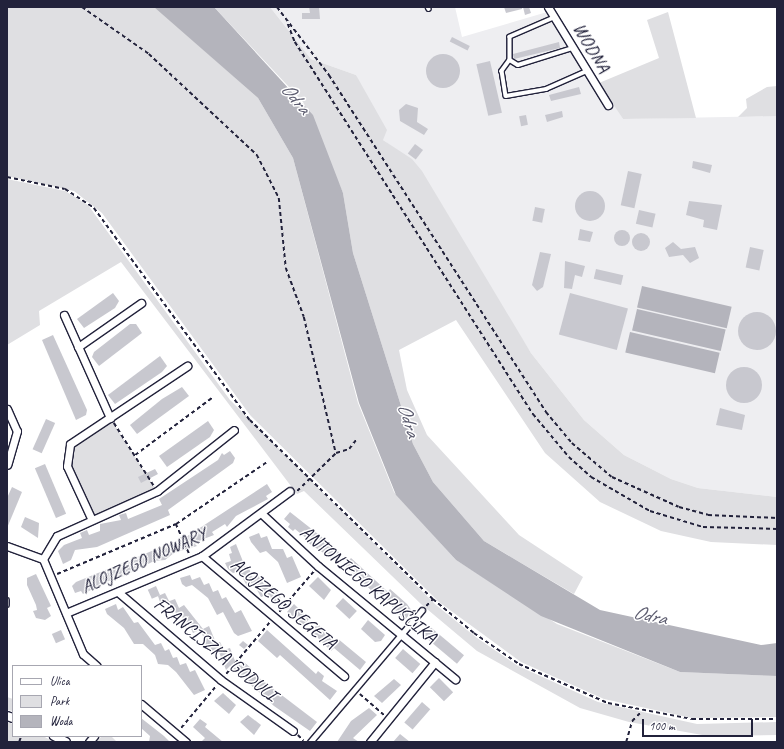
<!DOCTYPE html>
<meta charset="utf-8">
<style>
body{margin:0}
#map{position:relative;width:784px;height:749px;overflow:hidden;background:#fff;font-family:Caveat,sans-serif}
div>[style]{position:absolute}
[style*='--x']{left:calc(var(--x)*1px);top:calc(var(--y)*1px);width:calc(var(--w)*1px);rotate:calc(var(--a)*1deg)}
.built>*{inset:0;background:#eeeef1}
.green>*{inset:0;background:#dfdfe2}
.water>*{inset:0;background:#b4b4bc;transform-origin:0 0}
.building>*{inset:0;background:#c8c8cf;transform-origin:0 0}
.round{border-radius:50%}
.path>*{height:1.5px;margin-top:-0.75px;transform-origin:0;background:repeating-linear-gradient(90deg,#22223b 0 4px,transparent 0 7px)}
.roads{filter:drop-shadow(1px 0 #22223b) drop-shadow(-1px 0 #22223b) drop-shadow(0 1px #22223b) drop-shadow(0 -1px #22223b)}
.service>*{height:3.5px;margin:-1.75px;padding:0 1.75px;transform-origin:1.75px;border-radius:1.75px;background:#fff}
.pedestrian>*{height:5px;margin:-2.5px;padding:0 2.5px;transform-origin:2.5px;border-radius:2.5px;background:#fff}
.minor>*{height:7px;margin:-3.5px;padding:0 3.5px;transform-origin:3.5px;border-radius:3.5px;background:#fff}
.tertiary>*{height:8px;margin:-4px;padding:0 4px;transform-origin:4px;border-radius:4px;background:#fff}
span{translate:-50% -50%;white-space:nowrap;text-align:center;line-height:1.15;-webkit-text-stroke:3px #fff;paint-order:stroke}
.street-label{font-size:19px;color:#22223b}
.water-label{font-size:20px;color:#5c5c6f;font-style:italic}
.frame{position:absolute;inset:0;border:8px solid #22223b;pointer-events:none}
.legend{position:absolute;left:12px;top:665px;width:130px;height:72px;box-sizing:border-box;background:#fff;border:1px solid #a7a7b1;margin:0;padding:5px 7px;list-style:none;font-size:12px;color:#22223b}
.legend li{display:flex;align-items:center;gap:8px;height:20px}
.legend b{width:20px;border:1px solid #a7a7b1}
.scale{position:absolute;left:642px;top:719px;width:111px;height:18px;box-sizing:border-box;border:2px solid #22223b;border-top:0;padding-left:5px;font-size:12px;line-height:14px;white-space:nowrap;color:#22223b;-webkit-text-stroke:3px #fff;paint-order:stroke}
</style>
<div id="map">
<div class="built">
<i style="clip-path:polygon(270px 7px,455px 7px,462px 37px,554px 10px,623px 119px,777px 116px,777px 497px,698px 488px,671px 479px,624px 455px,584px 420px,531px 353px,406px 156px,383px 140px,356px 75px,311px 59px)"></i>
</div>
<div class="green">
<i style="clip-path:polygon(7px 7px,155px 7px,258px 98px,293px 158px,358px 403px,394px 492px,456px 560px,557px 624px,680px 672px,777px 676px,777px 717px,692px 718px,604px 699px,521px 662px,439px 602px,250px 415px,102px 213px,74px 191px,7px 176px)"></i>
<i style="clip-path:polygon(214px 7px,270px 7px,311px 59px,356px 75px,387px 130px,383px 140px,412px 159px,422px 171px,531px 353px,584px 420px,624px 455px,671px 479px,698px 488px,777px 497px,777px 545px,711px 542px,661px 531px,600px 502px,545px 453px,456px 320px,399px 350px,407px 390px,427px 435px,519px 535px,583px 577px,574px 594px,484px 541px,433px 482px,413px 444px,353px 253px,343px 193px,303px 102px)"></i>
<i style="clip-path:polygon(668px 12px,696px 118px,623px 119px,599px 83px,659px 58px,647px 20px)"></i>
<i style="clip-path:polygon(777px 86px,777px 116px,738px 117px,747px 108px,746px 99px,767px 87px)"></i>
<i style="clip-path:polygon(7px 179px,65px 191px,88px 205px,230px 400px,436px 605px,477px 638px,518px 666px,598px 702px,697px 724px,777px 722px,777px 735px,708px 736px,629px 722px,580px 708px,477px 651px,421px 604px,304px 491px,297px 494px,121px 262px,39px 311px,40px 325px,7px 345px)"></i>
<i style="clip-path:polygon(110px 418px,157px 491px,91px 518px,67px 466px,70px 444px)"></i>
<i style="clip-path:polygon(7px 697px,13px 699px,13px 711px,7px 710px)"></i>
<i style="clip-path:polygon(7px 722px,13px 724px,13px 736px,43px 736px,54px 742px,7px 741px)"></i>
<i style="clip-path:polygon(102px 736px,111px 736px,117px 742px,96px 742px)"></i>
</div>
<div class="water">
<i style="clip-path:polygon(154px 7px,214px 7px,313px 115px,343px 193px,353px 253px,413px 444px,433px 482px,484px 541px,600px 610px,761px 645px,777px 643px,777px 676px,680px 672px,541px 616px,456px 560px,396px 495px,359px 403px,293px 158px,258px 98px)"></i>
<i style="left:642px;top:286px;width:92px;height:22px;rotate:13deg"></i>
<i style="left:637px;top:309px;width:91px;height:22px;rotate:13deg"></i>
<i style="left:630px;top:332px;width:92px;height:21px;rotate:13deg"></i>
</div>
<div class="building">
<i style="clip-path:polygon(309px 7px,319px 7px,320px 19px,302px 19px,302px 13px,310px 13px)"></i>
<i style="clip-path:polygon(504px 7px,522px 7px,522px 9px,506px 13px)"></i>
<i style="clip-path:polygon(523px 7px,529px 7px,531px 13px,525px 15px)"></i>
<i style="left:452px;top:37px;width:20px;height:5px;rotate:27deg"></i>
<i style="clip-path:polygon(559px 42px,560px 48px,514px 59px,513px 54px)"></i>
<i class="round" style="left:426px;top:54px;width:34px;height:34px"></i>
<i style="left:490px;top:61px;width:53px;height:14px;rotate:77deg"></i>
<i style="clip-path:polygon(579px 87px,581px 94px,551px 101px,549px 95px)"></i>
<i style="clip-path:polygon(406px 104px,418px 108px,417px 122px,428px 129px,424px 135px,400px 121px,399px 110px)"></i>
<i style="clip-path:polygon(562px 111px,563px 117px,547px 122px,545px 115px)"></i>
<i style="left:526px;top:115px;width:10px;height:7px;rotate:79deg"></i>
<i style="left:415px;top:144px;width:10px;height:12px;rotate:37deg"></i>
<i style="clip-path:polygon(693px 161px,712px 165px,710px 173px,692px 168px)"></i>
<i style="left:628px;top:171px;width:14px;height:35px;rotate:12deg"></i>
<i class="round" style="left:575px;top:191px;width:30px;height:30px"></i>
<i style="clip-path:polygon(689px 201px,722px 205px,717px 230px,703px 227px,704px 220px,686px 215px)"></i>
<i style="left:535px;top:207px;width:10px;height:14px;rotate:11deg"></i>
<i style="left:639px;top:210px;width:17px;height:14px;rotate:13deg"></i>
<i style="clip-path:polygon(580px 229px,593px 232px,590px 242px,578px 240px)"></i>
<i class="round" style="left:614px;top:230px;width:16px;height:16px"></i>
<i class="round" style="left:632px;top:233px;width:18px;height:18px"></i>
<i style="clip-path:polygon(673px 242px,681px 249px,695px 247px,699px 258px,690px 263px,683px 255px,669px 257px,665px 248px)"></i>
<i style="left:750px;top:247px;width:14px;height:21px;rotate:12deg"></i>
<i style="clip-path:polygon(540px 252px,551px 254px,543px 287px,537px 291px,532px 285px)"></i>
<i style="clip-path:polygon(565px 261px,585px 266px,582px 277px,575px 275px,572px 289px,564px 288px)"></i>
<i style="left:596px;top:269px;width:28px;height:10px;rotate:13deg"></i>
<i style="clip-path:polygon(113px 293px,119px 301px,115px 308px,84px 328px,77px 319px)"></i>
<i style="left:570px;top:293px;width:60px;height:43px;rotate:15deg"></i>
<i class="round" style="left:738px;top:312px;width:38px;height:38px"></i>
<i style="clip-path:polygon(130px 324px,136px 324px,142px 333px,99px 366px,92px 357px,94px 352px)"></i>
<i style="clip-path:polygon(53px 335px,87px 410px,86px 415px,76px 420px,42px 340px)"></i>
<i style="clip-path:polygon(160px 356px,167px 366px,162px 372px,115px 404px,108px 395px)"></i>
<i class="round" style="left:726px;top:367px;width:36px;height:36px"></i>
<i style="clip-path:polygon(182px 387px,189px 396px,137px 434px,130px 425px,162px 399px)"></i>
<i style="clip-path:polygon(720px 408px,745px 415px,742px 430px,716px 425px)"></i>
<i style="left:46px;top:419px;width:10px;height:33px;rotate:24deg"></i>
<i style="clip-path:polygon(208px 421px,214px 430px,210px 437px,167px 467px,159px 456px)"></i>
<i style="clip-path:polygon(230px 451px,235px 458px,233px 463px,168px 510px,170px 515px,97px 547px,75px 550px,71px 560px,63px 564px,58px 551px,64px 545px,82px 538px,80px 533px,87px 530px,89px 535px,100px 531px,100px 524px,121px 520px,119px 515px,126px 513px,128px 519px,162px 505px,159px 499px,218px 460px,222px 453px,224px 455px)"></i>
<i style="left:45px;top:464px;width:54px;height:11px;rotate:67deg"></i>
<i style="clip-path:polygon(155px 469px,158px 474px,141px 483px,138px 477px)"></i>
<i style="clip-path:polygon(267px 484px,272px 492px,266px 496px,268px 499px,236px 516px,227px 527px,225px 524px,212px 532px,214px 535px,201px 540px,195px 544px,197px 546px,174px 553px,165px 560px,154px 561px,122px 577px,121px 575px,83px 594px,81px 591px,75px 593px,72px 586px,76px 582px,186px 537px)"></i>
<i style="clip-path:polygon(12px 487px,22px 492px,7px 528px,7px 498px)"></i>
<i style="clip-path:polygon(290px 512px,337px 549px,339px 553px,334px 560px,304px 540px,306px 538px,295px 529px,293px 531px,288px 527px,290px 524px,284px 519px)"></i>
<i style="clip-path:polygon(25px 517px,39px 523px,38px 538px,21px 527px)"></i>
<i style="clip-path:polygon(259px 533px,261px 538px,267px 536px,272px 549px,283px 549px,287px 558px,292px 556px,301px 577px,287px 583px,278px 562px,266px 551px,260px 553px,251px 542px,249px 537px)"></i>
<i style="clip-path:polygon(236px 544px,246px 569px,249px 568px,252px 577px,258px 574px,266px 588px,272px 586px,278px 590px,281px 600px,274px 603px,268px 594px,261px 597px,253px 583px,247px 586px,239px 571px,233px 573px,228px 569px,225px 563px,231px 561px,229px 554px,232px 553px,230px 547px)"></i>
<i style="clip-path:polygon(351px 558px,388px 592px,390px 589px,407px 604px,412px 611px,404px 621px,388px 601px,379px 592px,376px 595px,348px 568px,345px 565px)"></i>
<i style="clip-path:polygon(36px 574px,51px 606px,47px 608px,51px 616px,45px 620px,36px 618px,33px 611px,37px 610px,36px 605px,27px 585px,27px 578px)"></i>
<i style="clip-path:polygon(190px 575px,192px 580px,200px 577px,204px 585px,209px 583px,213px 592px,218px 590px,222px 599px,226px 597px,235px 613px,241px 610px,252px 631px,238px 636px,234px 633px,223px 612px,217px 615px,208px 598px,192px 585px,186px 587px,182px 584px,180px 578px)"></i>
<i style="clip-path:polygon(318px 577px,331px 590px,324px 600px,309px 586px)"></i>
<i style="left:156px;top:586px;width:10px;height:9px;rotate:66deg"></i>
<i style="clip-path:polygon(165px 593px,169px 601px,161px 605px,158px 596px)"></i>
<i style="left:343px;top:598px;width:19px;height:11px;rotate:43deg"></i>
<i style="clip-path:polygon(175px 599px,179px 608px,184px 605px,203px 629px,209px 626px,216px 643px,220px 642px,224px 650px,230px 648px,235px 661px,241px 666px,244px 662px,252px 669px,250px 671px,317px 722px,310px 731px,274px 706px,230px 666px,226px 670px,219px 652px,213px 655px,210px 646px,206px 648px,201px 629px,193px 633px,189px 624px,185px 626px,182px 616px,178px 618px,174px 609px,177px 608px,171px 611px,167px 602px)"></i>
<i style="clip-path:polygon(116px 604px,118px 610px,123px 607px,134px 623px,138px 622px,155px 645px,161px 643px,165px 651px,169px 649px,173px 658px,177px 657px,180px 665px,186px 663px,190px 672px,195px 670px,205px 690px,194px 695px,176px 672px,168px 665px,158px 664px,155px 655px,143px 644px,134px 644px,124px 628px,107px 614px,105px 609px)"></i>
<i style="clip-path:polygon(294px 604px,309px 619px,304px 625px,287px 612px)"></i>
<i style="clip-path:polygon(368px 620px,385px 635px,381px 641px,375px 642px,361px 629px)"></i>
<i style="clip-path:polygon(318px 624px,334px 641px,337px 638px,366px 662px,360px 670px,334px 648px,331px 651px,311px 631px)"></i>
<i style="left:428px;top:625px;width:47px;height:11px;rotate:40deg"></i>
<i style="left:61px;top:630px;width:10px;height:10px;rotate:66deg"></i>
<i style="clip-path:polygon(267px 630px,316px 674px,318px 671px,324px 676px,322px 681px,337px 691px,330px 700px,280px 655px,277px 658px,258px 641px)"></i>
<i style="clip-path:polygon(243px 641px,248px 645px,244px 649px,239px 645px)"></i>
<i style="left:403px;top:649px;width:23px;height:12px;rotate:41deg"></i>
<i style="left:439px;top:678px;width:20px;height:13px;rotate:45deg"></i>
<i style="clip-path:polygon(394px 679px,401px 685px,382px 703px,374px 696px)"></i>
<i style="clip-path:polygon(223px 693px,236px 705px,229px 714px,214px 701px)"></i>
<i style="left:422px;top:702px;width:11px;height:27px;rotate:41deg"></i>
<i style="clip-path:polygon(369px 708px,377px 715px,353px 738px,359px 742px,337px 742px,351px 721px)"></i>
<i style="clip-path:polygon(248px 715px,261px 725px,254px 735px,240px 722px)"></i>
<i style="clip-path:polygon(141px 718px,164px 736px,170px 742px,149px 742px,150px 736px,141px 728px)"></i>
<i style="clip-path:polygon(200px 719px,207px 724px,205px 727px,223px 742px,201px 742px,205px 738px,193px 727px)"></i>
<i style="clip-path:polygon(400px 734px,410px 742px,393px 742px)"></i>
</div>
<div class="path">
<i style="--x:82;--y:7;--w:82;--a:35"></i>
<i style="--x:149;--y:54;--w:148;--a:43.1"></i>
<i style="--x:257;--y:155;--w:48;--a:62.9"></i>
<i style="--x:279;--y:198;--w:70;--a:84.3"></i>
<i style="--x:286;--y:268;--w:52;--a:69.8"></i>
<i style="--x:304;--y:317;--w:140;--a:76.8"></i>
<i style="--x:277;--y:7;--w:86;--a:52.6"></i>
<i style="--x:329;--y:75;--w:401;--a:57.2"></i>
<i style="--x:546;--y:412;--w:40;--a:50"></i>
<i style="--x:572;--y:443;--w:52;--a:40.4"></i>
<i style="--x:612;--y:477;--w:73;--a:24.1"></i>
<i style="--x:679;--y:507;--w:30;--a:15"></i>
<i style="--x:708;--y:515;--w:69;--a:2.5"></i>
<i style="--x:288;--y:24;--w:19;--a:69"></i>
<i style="--x:295;--y:42;--w:442;--a:57.4"></i>
<i style="--x:533;--y:414;--w:56;--a:50.1"></i>
<i style="--x:569;--y:457;--w:30;--a:42"></i>
<i style="--x:591;--y:477;--w:68;--a:30"></i>
<i style="--x:650;--y:511;--w:55;--a:16.8"></i>
<i style="--x:703;--y:527;--w:74;--a:1.5"></i>
<i style="--x:7;--y:177;--w:59;--a:11.7"></i>
<i style="--x:65;--y:189;--w:35;--a:33"></i>
<i style="--x:94;--y:208;--w:263;--a:53.7"></i>
<i style="--x:250;--y:420;--w:256;--a:44.4"></i>
<i style="--x:433;--y:599;--w:53;--a:39.7"></i>
<i style="--x:474;--y:633;--w:55;--a:34.6"></i>
<i style="--x:519;--y:664;--w:97;--a:23.7"></i>
<i style="--x:608;--y:703;--w:86;--a:10.8"></i>
<i style="--x:692;--y:719;--w:85;--a:0"></i>
<i style="--x:114;--y:423;--w:75;--a:57.6"></i>
<i style="--x:135;--y:455;--w:97;--a:-36.6"></i>
<i style="--x:297;--y:491;--w:54;--a:-44.3"></i>
<i style="--x:336;--y:453;--w:14;--a:-17"></i>
<i style="--x:349;--y:449;--w:11;--a:-52"></i>
<i style="--x:176;--y:524;--w:32;--a:66"></i>
<i style="--x:57;--y:574;--w:129;--a:-22.8"></i>
<i style="--x:176;--y:524;--w:110;--a:-34.3"></i>
<i style="--x:426;--y:606;--w:10;--a:-45"></i>
<i style="--x:279;--y:612;--w:54;--a:-49.5"></i>
<i style="--x:226;--y:674;--w:68;--a:-49.8"></i>
<i style="--x:360;--y:694;--w:32;--a:41"></i>
<i style="--x:181;--y:728;--w:56;--a:-50.1"></i>
<i style="--x:298;--y:735;--w:8;--a:45"></i>
<i style="--x:19;--y:742;--w:6;--a:-72"></i>
<i style="--x:626;--y:742;--w:22;--a:-74"></i>
<i style="--x:632;--y:721;--w:13;--a:-45"></i>
</div>
<div class="roads">
<div class="service">
<i style="--x:428;--y:7;--w:2;--a:63"></i>
<i style="--x:554;--y:18;--w:48;--a:156.6"></i>
<i style="--x:510;--y:37;--w:23;--a:90"></i>
<i style="--x:510;--y:60;--w:9;--a:32"></i>
<i style="--x:518;--y:65;--w:58;--a:-17.2"></i>
<i style="--x:510;--y:60;--w:14;--a:126"></i>
<i style="--x:502;--y:71;--w:25;--a:81"></i>
<i style="--x:506;--y:96;--w:41;--a:-9.9"></i>
<i style="--x:546;--y:89;--w:45;--a:-23.7"></i>
<i style="--x:7;--y:600;--w:5;--a:90"></i>
</div>
<div class="pedestrian">
<i style="--x:310;--y:742;--w:173;--a:-49.7"></i>
</div>
<div class="minor">
<i style="--x:548;--y:7;--w:115;--a:58.5"></i>
<i style="--x:64;--y:315;--w:113;--a:65.9"></i>
<i style="--x:78;--y:347;--w:77;--a:-34.9"></i>
<i style="--x:7;--y:409;--w:24;--a:66"></i>
<i style="--x:17;--y:431;--w:35;--a:106"></i>
<i style="--x:262;--y:514;--w:76;--a:42.9"></i>
<i style="--x:318;--y:566;--w:178;--a:39.5"></i>
<i style="--x:91;--y:518;--w:57;--a:-114.8"></i>
<i style="--x:67;--y:466;--w:22;--a:-82"></i>
<i style="--x:70;--y:444;--w:141;--a:-33.7"></i>
<i style="--x:7;--y:546;--w:38;--a:20"></i>
<i style="--x:202;--y:556;--w:186;--a:40.2"></i>
<i style="--x:43;--y:559;--w:27;--a:-59"></i>
<i style="--x:57;--y:536;--w:110;--a:-24.2"></i>
<i style="--x:157;--y:491;--w:98;--a:-38.4"></i>
<i style="--x:43;--y:559;--w:103;--a:67.2"></i>
<i style="--x:83;--y:654;--w:18;--a:41"></i>
<i style="--x:118;--y:592;--w:135;--a:40.5"></i>
<i style="--x:221;--y:680;--w:88;--a:35.3"></i>
<i style="--x:66;--y:613;--w:147;--a:-22.7"></i>
<i style="--x:202;--y:556;--w:109;--a:-36.5"></i>
<i style="--x:141;--y:704;--w:59;--a:40.2"></i>
<i style="--x:89;--y:742;--w:8;--a:-50"></i>
<i style="--x:370;--y:742;--w:103;--a:-50.9"></i>
</div>
<div class="tertiary">
<i style="--x:7;--y:716;--w:6;--a:18"></i>
<i style="--x:54;--y:736;--w:13;--a:27"></i>
</div>
</div>
<div class="street-label">
<span style="left:591px;top:48px;rotate:59deg">WODNA</span>
<span style="left:144px;top:561px;rotate:-24deg">ALOJZEGO NOWARY</span>
<span style="left:368px;top:585px;rotate:40deg">ANTONIEGO KAPUŚCIKA</span>
<span style="left:283px;top:604px;rotate:40deg">ALOJZEGO SEGETA</span>
<span style="left:215px;top:650px;rotate:39deg">FRANCISZKA GODULI</span>
</div>
<div class="water-label">
<span style="left:296px;top:98px;rotate:50deg">Odra</span>
<span style="left:409px;top:420px;rotate:73deg">Odra</span>
<span style="left:650px;top:615px;rotate:12deg">Odra</span>
</div>
<div class="frame"></div>
<ul class="legend">
<li><b style="height:5px;background:#fff"></b>Ulica</li>
<li><b style="height:11px;background:#dfdfe2"></b>Park</li>
<li><b style="height:11px;background:#b4b4bc"></b>Woda</li>
</ul>
<div class="scale">100 m</div>
</div>
